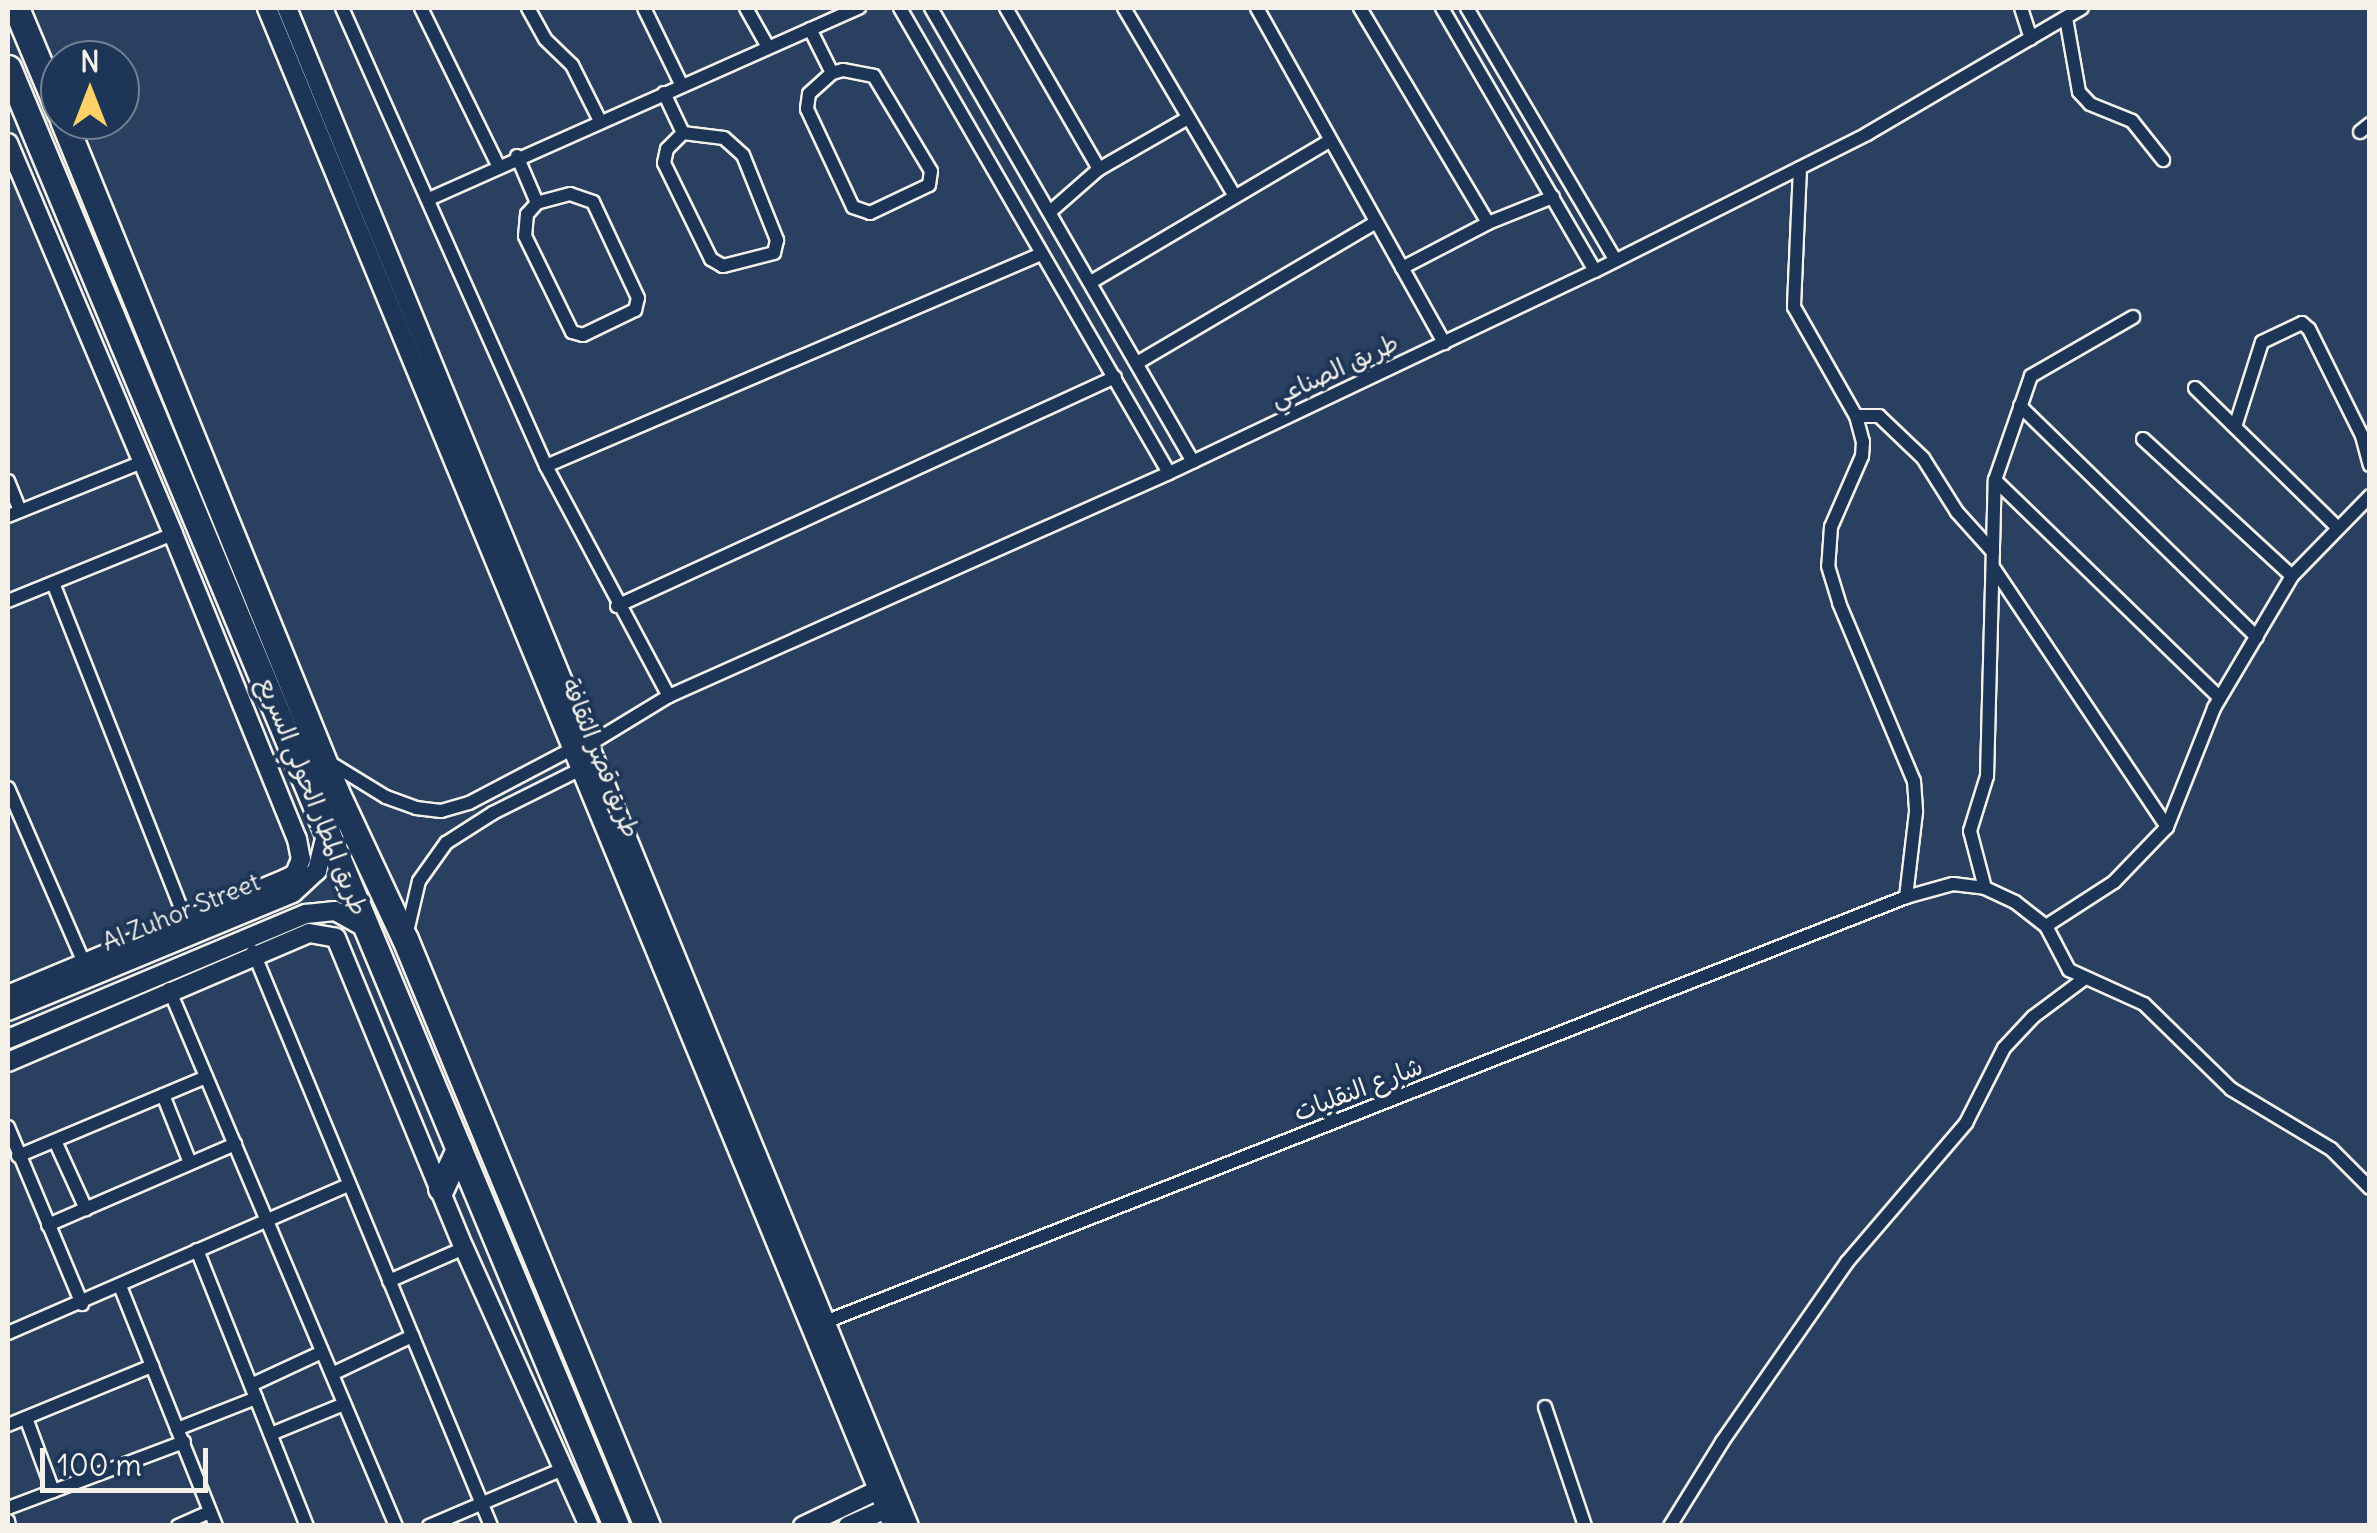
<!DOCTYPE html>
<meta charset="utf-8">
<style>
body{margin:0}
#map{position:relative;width:2377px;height:1533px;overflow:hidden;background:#2a4060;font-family:Delius,"Playpen Sans Arabic",sans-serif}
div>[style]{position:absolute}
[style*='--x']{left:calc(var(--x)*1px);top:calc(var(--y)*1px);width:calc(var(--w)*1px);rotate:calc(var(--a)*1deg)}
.roads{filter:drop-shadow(2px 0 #f4f1e8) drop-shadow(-2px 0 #f4f1e8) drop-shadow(0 2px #f4f1e8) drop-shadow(0 -2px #f4f1e8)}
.street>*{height:12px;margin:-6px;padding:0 6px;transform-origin:6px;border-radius:6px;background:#1d3557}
.secondary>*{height:18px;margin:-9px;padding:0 9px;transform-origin:9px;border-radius:9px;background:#1d3557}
.highway>*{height:25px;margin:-12.5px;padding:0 12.5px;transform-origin:12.5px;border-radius:12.5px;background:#1d3557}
span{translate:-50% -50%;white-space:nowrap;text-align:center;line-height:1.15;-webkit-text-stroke:8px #1d3557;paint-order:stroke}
.street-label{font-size:25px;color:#f4f1e8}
.frame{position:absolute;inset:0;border:10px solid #f4f1e8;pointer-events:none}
.north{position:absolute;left:40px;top:40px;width:100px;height:100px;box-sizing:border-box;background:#1d3557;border:2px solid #738091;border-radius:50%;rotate:0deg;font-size:28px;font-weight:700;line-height:40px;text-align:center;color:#f4f1e8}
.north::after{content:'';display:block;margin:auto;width:35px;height:45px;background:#ffd166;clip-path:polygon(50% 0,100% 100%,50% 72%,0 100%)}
.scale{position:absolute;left:40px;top:1448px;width:168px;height:45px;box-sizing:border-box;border:5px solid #f4f1e8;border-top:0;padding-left:12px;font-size:30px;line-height:35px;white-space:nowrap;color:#f4f1e8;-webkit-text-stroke:8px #1d3557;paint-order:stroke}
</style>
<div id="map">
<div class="roads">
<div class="street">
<i style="--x:342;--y:8;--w:501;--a:65.99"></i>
<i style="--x:546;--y:466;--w:261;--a:61.9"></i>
<i style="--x:421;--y:8;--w:175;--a:63.9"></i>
<i style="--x:528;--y:8;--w:35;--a:61"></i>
<i style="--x:545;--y:39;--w:37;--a:44"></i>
<i style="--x:572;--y:65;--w:63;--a:63.4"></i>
<i style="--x:644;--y:8;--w:85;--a:64"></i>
<i style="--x:746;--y:8;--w:45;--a:60.6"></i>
<i style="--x:900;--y:8;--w:537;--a:59.95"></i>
<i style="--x:931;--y:8;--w:524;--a:60.01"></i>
<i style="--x:1006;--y:8;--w:186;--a:60"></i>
<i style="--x:1124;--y:8;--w:217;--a:59.5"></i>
<i style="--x:1257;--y:8;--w:384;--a:60.8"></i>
<i style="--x:1360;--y:8;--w:250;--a:59.2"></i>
<i style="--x:1442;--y:8;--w:304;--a:59.8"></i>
<i style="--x:1467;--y:8;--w:291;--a:59.5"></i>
<i style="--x:2021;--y:8;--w:32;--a:72"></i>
<i style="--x:2066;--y:18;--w:75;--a:80"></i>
<i style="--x:2079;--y:92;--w:16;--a:47"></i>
<i style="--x:2090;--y:104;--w:45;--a:22"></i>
<i style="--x:2132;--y:121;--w:50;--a:51.5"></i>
<i style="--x:810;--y:29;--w:49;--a:63.4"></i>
<i style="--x:832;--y:73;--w:31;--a:138"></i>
<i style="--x:809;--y:94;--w:15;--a:98"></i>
<i style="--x:807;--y:109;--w:108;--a:64.9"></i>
<i style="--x:853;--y:207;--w:18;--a:19"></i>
<i style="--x:870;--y:213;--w:65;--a:-25.4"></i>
<i style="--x:929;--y:185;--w:14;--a:-82"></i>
<i style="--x:931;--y:171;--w:111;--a:-121"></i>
<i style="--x:874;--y:76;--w:32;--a:-169"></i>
<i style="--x:843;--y:70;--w:11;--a:165"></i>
<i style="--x:664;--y:93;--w:44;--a:64.6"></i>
<i style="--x:2360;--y:132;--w:13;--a:-39"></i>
<i style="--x:683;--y:133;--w:41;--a:7"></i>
<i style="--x:724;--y:138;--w:25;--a:42"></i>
<i style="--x:743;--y:155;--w:92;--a:68.2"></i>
<i style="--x:777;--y:240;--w:13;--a:103"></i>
<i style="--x:774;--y:253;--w:53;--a:165.7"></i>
<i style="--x:723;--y:266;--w:14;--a:-150"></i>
<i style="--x:711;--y:259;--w:107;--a:-116.1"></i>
<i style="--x:664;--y:163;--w:14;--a:-78"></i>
<i style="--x:667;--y:149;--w:23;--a:-45"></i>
<i style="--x:517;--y:156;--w:51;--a:66.9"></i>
<i style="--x:537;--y:203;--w:15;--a:132"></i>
<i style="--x:527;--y:214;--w:22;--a:95"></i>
<i style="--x:525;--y:236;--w:107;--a:63.9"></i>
<i style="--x:572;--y:332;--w:11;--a:15"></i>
<i style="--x:583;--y:335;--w:58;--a:-25.7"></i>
<i style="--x:635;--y:310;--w:12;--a:-76"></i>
<i style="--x:638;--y:298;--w:106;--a:-115.1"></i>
<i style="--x:593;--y:202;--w:24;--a:-161"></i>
<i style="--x:570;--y:194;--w:34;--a:165"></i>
<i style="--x:1800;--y:168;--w:139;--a:92.5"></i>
<i style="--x:1794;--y:307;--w:125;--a:60.4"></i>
<i style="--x:1856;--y:416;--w:27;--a:75"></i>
<i style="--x:1863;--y:442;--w:14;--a:94"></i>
<i style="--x:1862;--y:456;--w:77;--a:113.6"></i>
<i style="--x:1831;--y:527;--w:39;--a:94"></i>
<i style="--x:1828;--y:566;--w:39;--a:73"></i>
<i style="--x:1839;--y:603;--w:193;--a:67.2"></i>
<i style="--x:1914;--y:781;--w:31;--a:86"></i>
<i style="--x:1916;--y:812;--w:86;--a:96.7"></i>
<i style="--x:429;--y:199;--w:471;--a:-24"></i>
<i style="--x:1051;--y:211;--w:64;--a:-41.2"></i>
<i style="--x:1099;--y:169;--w:103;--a:-29.8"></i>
<i style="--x:1402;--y:268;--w:97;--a:-27.6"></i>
<i style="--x:1488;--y:223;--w:70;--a:-21.8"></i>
<i style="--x:1091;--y:282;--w:275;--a:-30.6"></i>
<i style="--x:1137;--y:363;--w:277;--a:-30.5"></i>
<i style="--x:2195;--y:388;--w:199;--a:44.4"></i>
<i style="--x:2020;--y:406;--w:331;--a:44.3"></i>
<i style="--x:1856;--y:416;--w:23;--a:0"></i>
<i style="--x:1879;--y:416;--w:61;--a:43.7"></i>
<i style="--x:1923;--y:458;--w:64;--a:57.8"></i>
<i style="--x:1957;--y:512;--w:54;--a:48"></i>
<i style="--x:2235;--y:427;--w:89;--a:-72.4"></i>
<i style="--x:2262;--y:342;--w:44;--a:-25.4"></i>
<i style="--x:2302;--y:323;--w:9;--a:41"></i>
<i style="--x:2309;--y:329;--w:119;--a:63.6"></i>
<i style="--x:2362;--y:436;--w:30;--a:75"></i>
<i style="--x:2143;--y:439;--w:202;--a:42.6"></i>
<i style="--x:546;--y:466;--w:538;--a:-23.18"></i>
<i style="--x:1995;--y:480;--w:313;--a:44.1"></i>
<i style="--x:8;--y:481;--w:32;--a:68"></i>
<i style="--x:8;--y:516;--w:144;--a:-21.9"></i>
<i style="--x:1993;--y:567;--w:313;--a:56.2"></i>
<i style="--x:53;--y:583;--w:362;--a:68.5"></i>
<i style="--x:8;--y:601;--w:178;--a:-22.1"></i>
<i style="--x:617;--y:606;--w:548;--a:-24.69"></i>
<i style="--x:590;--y:744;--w:92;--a:-31.3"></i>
<i style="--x:669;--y:696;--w:547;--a:-24.04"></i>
<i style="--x:1169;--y:473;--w:471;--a:-25.4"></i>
<i style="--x:1595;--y:271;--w:305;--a:-26.7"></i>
<i style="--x:1867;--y:134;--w:249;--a:-30.4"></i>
<i style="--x:329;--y:762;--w:67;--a:31.6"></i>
<i style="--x:386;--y:797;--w:32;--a:20"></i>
<i style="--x:416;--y:808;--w:25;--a:7"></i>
<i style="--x:441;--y:811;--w:29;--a:-16"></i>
<i style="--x:469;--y:803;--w:114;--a:-27.7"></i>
<i style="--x:8;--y:788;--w:191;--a:66.5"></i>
<i style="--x:1985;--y:888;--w:59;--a:-104.7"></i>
<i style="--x:1970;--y:831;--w:58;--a:-72.8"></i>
<i style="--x:1987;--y:776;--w:296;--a:-88.5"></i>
<i style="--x:1995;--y:480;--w:110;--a:-70.9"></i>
<i style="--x:2031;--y:376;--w:118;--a:-30"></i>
<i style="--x:2046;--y:926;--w:81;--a:-32.9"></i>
<i style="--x:2114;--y:882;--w:76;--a:-46.1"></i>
<i style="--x:2167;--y:827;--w:128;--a:-68.4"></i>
<i style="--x:2214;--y:708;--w:153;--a:-59.4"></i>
<i style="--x:2292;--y:576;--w:112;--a:-45.7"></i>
<i style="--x:407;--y:932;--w:52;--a:-76.8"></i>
<i style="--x:419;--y:881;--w:47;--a:-54.6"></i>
<i style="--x:446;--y:843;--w:56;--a:-32.6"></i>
<i style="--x:493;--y:813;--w:96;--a:-26.6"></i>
<i style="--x:253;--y:951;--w:622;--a:67.51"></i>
<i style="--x:169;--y:989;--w:583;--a:67.09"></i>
<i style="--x:163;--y:1095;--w:73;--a:68.3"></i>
<i style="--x:8;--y:1127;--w:192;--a:67.3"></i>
<i style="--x:55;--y:1141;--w:75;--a:65.5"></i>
<i style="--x:18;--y:1156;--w:204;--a:-22.8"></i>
<i style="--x:48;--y:1225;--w:204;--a:-23.4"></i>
<i style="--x:197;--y:1250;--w:297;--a:68.3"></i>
<i style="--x:389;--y:1281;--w:82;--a:-23.7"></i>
<i style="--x:120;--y:1286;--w:258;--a:68.2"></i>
<i style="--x:825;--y:1322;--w:1162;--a:-21.46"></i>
<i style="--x:1906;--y:897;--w:49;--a:-15.5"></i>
<i style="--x:1953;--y:884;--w:32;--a:7"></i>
<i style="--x:1985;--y:888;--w:33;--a:25"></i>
<i style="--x:2015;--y:902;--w:39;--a:38"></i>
<i style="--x:2046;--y:926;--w:50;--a:62.4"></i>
<i style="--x:2069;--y:970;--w:82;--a:24.4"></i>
<i style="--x:2144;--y:1004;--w:122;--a:44.3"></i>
<i style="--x:2231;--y:1089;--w:117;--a:31"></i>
<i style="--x:2331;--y:1149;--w:55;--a:45"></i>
<i style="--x:8;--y:1333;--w:371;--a:-23.5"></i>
<i style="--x:332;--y:1374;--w:89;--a:-25.4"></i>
<i style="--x:251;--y:1385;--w:78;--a:-24.9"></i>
<i style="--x:1545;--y:1407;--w:126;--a:71.4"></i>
<i style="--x:26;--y:1418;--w:78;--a:69.7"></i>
<i style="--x:8;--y:1425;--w:156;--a:-22.3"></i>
<i style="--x:177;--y:1429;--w:85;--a:-21.4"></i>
<i style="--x:271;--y:1434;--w:79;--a:-22.3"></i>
<i style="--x:8;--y:1508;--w:188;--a:-20.6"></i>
<i style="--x:8;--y:1521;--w:5;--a:79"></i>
<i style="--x:178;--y:1526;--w:35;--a:-24"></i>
<i style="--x:429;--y:1526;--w:148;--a:-23.1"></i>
<i style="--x:1670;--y:1526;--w:99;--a:-58.2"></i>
<i style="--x:1722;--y:1442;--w:219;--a:-55.2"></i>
<i style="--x:1847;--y:1262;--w:183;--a:-49.4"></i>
<i style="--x:1966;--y:1123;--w:84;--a:-63.1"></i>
<i style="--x:2004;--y:1048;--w:42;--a:-46.9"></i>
<i style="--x:2033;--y:1017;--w:64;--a:-36.7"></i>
</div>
<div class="secondary">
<i style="--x:267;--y:8;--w:1642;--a:67.59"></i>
<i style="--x:287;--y:8;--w:1640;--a:67.72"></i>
<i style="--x:8;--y:143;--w:424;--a:67.1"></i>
<i style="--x:173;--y:534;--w:329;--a:67.9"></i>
<i style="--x:297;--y:839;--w:20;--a:79"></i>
<i style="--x:301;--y:859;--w:16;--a:112"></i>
<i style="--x:295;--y:874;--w:11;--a:153"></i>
<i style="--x:285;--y:879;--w:300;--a:157.3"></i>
<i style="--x:8;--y:1011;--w:308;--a:-22.5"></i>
<i style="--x:293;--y:893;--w:33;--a:-43"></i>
<i style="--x:317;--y:871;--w:38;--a:-76"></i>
<i style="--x:8;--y:1039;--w:323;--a:-22.8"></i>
<i style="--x:306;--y:914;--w:29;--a:-6"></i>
<i style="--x:335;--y:911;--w:35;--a:29"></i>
<i style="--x:8;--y:1062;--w:327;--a:-23.2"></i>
<i style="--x:309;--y:933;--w:27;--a:10"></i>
<i style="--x:336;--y:938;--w:335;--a:67.6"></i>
<i style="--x:464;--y:1248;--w:305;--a:65.8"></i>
<i style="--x:803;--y:1526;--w:83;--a:-25.6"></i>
<i style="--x:848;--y:1526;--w:42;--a:-24.1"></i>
</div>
<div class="highway">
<i style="--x:16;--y:8;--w:114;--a:67.3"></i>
<i style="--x:8;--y:68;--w:1580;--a:67.36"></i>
<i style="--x:63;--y:120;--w:725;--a:67.89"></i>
<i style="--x:336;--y:792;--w:162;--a:64.9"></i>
<i style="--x:405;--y:939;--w:635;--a:67.6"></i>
<i style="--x:441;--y:1188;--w:43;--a:-65.2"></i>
</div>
</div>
<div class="street-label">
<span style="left:1334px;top:370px;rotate:-25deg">طريق الصناعي</span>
<span style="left:601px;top:758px;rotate:68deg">طريق قصر الثقافة</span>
<span style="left:313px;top:796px;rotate:68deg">طريق المطار الحولي السريع</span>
<span style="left:181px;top:912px;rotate:-22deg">Al Zuhor Street</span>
<span style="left:1358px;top:1089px;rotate:-21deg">شارع النقليات</span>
</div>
<div class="frame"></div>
<div class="north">N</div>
<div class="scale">100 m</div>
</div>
